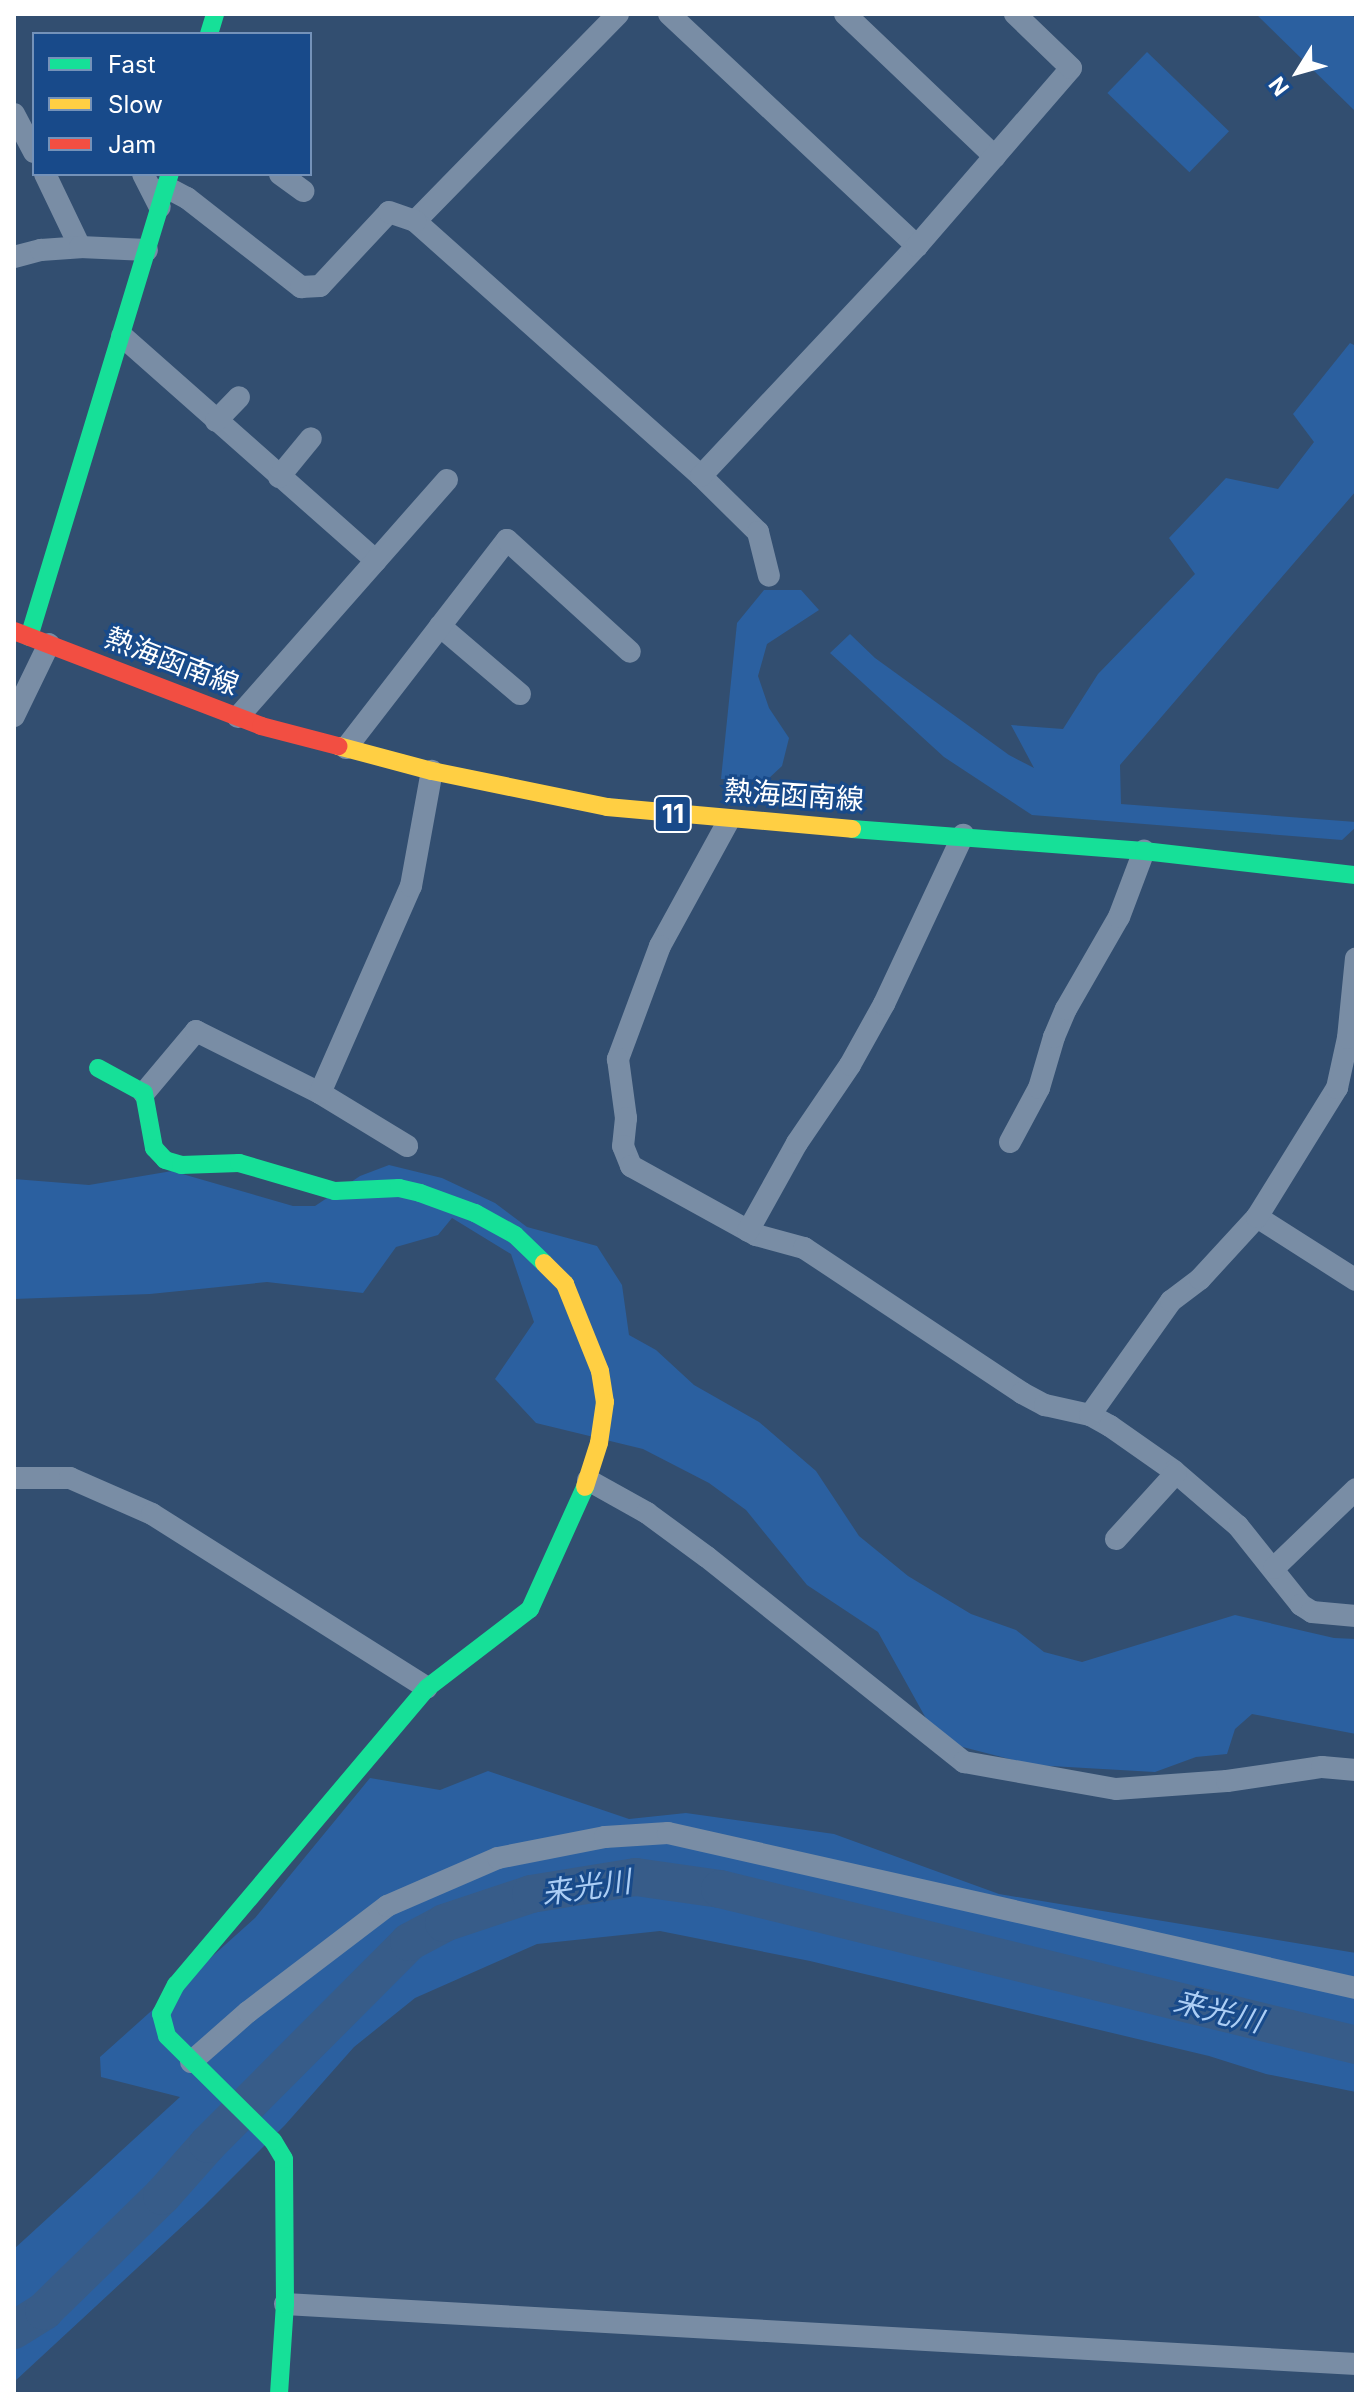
<!DOCTYPE html>
<meta charset="utf-8">
<style>
body{margin:0}
#map{position:relative;width:1370px;height:2408px;overflow:hidden;background:#324e70;font-family:Inter,"Noto Sans JP",sans-serif}
div>[style]{position:absolute}
[style*='--x']{left:calc(var(--x)*1px);top:calc(var(--y)*1px);width:calc(var(--w)*1px);rotate:calc(var(--a)*1deg)}
.green>*{inset:0;background:#2b60a0;transform-origin:0 0}
.river>*{height:38px;margin:-19px;padding:0 19px;transform-origin:19px;border-radius:19px;background:#375c89}
.street>*{height:22px;margin:-11px;padding:0 11px;transform-origin:11px;border-radius:11px;background:#798da5}
.fast>*{height:18px;margin:-9px;padding:0 9px;transform-origin:9px;border-radius:9px;background:#16e098}
.slow>*{height:18px;margin:-9px;padding:0 9px;transform-origin:9px;border-radius:9px;background:#ffcf43}
.jam>*{height:18px;margin:-9px;padding:0 9px;transform-origin:9px;border-radius:9px;background:#f24e42}
span{translate:-50% -50%;white-space:nowrap;text-align:center;line-height:1.15;-webkit-text-stroke:6px #184a8a;paint-order:stroke}
.shield-label span{padding:2px 6px;background:#184a8a;border:2px solid;border-radius:6px;-webkit-text-stroke-width:0}
.shield-label{font-size:26px;color:#fff;font-weight:700}
.street-label{font-size:28px;color:#fff}
.water-label{font-size:30px;color:#accef5;font-style:italic}
.frame{position:absolute;inset:0;border:16px solid #fff;pointer-events:none}
.legend{position:absolute;left:32px;top:32px;width:280px;height:144px;box-sizing:border-box;background:#184a8a;border:2px solid #7492b9;margin:0;padding:10px 14px;list-style:none;font-size:24px;color:#fff}
.legend li{display:flex;align-items:center;gap:16px;height:40px}
.legend b{width:40px;border:2px solid #7492b9}
.north{position:absolute;left:1258px;top:32px;width:80px;height:80px;-webkit-text-stroke:6px #184a8a;paint-order:stroke;rotate:233deg;font-size:22px;font-weight:700;line-height:32px;text-align:center;color:#fff}
.north::after{content:'';display:block;margin:auto;width:28px;height:36px;background:#fff;clip-path:polygon(50% 0,100% 100%,50% 72%,0 100%)}
</style>
<div id="map">
<div class="green">
<i style="clip-path:polygon(1256px 14px,1350px 14px,1356px 19px,1356px 112px)"></i>
<i style="left:1147px;top:52px;width:114px;height:57px;rotate:44deg"></i>
<i style="clip-path:polygon(1350px 343px,1356px 346px,1356px 491px,1120px 765px,1121px 804px,1356px 822px,1356px 827px,1342px 840px,1032px 815px,944px 757px,830px 653px,850px 634px,875px 658px,1009px 755px,1034px 768px,1011px 725px,1063px 729px,1098px 674px,1195px 574px,1169px 538px,1226px 478px,1278px 489px,1314px 442px,1293px 414px)"></i>
<i style="clip-path:polygon(764px 590px,801px 590px,819px 610px,767px 644px,758px 676px,769px 708px,789px 738px,782px 766px,767px 780px,721px 779px,737px 623px)"></i>
<i style="clip-path:polygon(389px 1165px,442px 1178px,495px 1203px,527px 1227px,597px 1246px,622px 1285px,629px 1335px,656px 1350px,694px 1385px,759px 1422px,816px 1471px,859px 1536px,908px 1576px,971px 1614px,1016px 1630px,1044px 1652px,1082px 1662px,1235px 1615px,1334px 1638px,1356px 1639px,1356px 1734px,1252px 1714px,1235px 1729px,1227px 1754px,1196px 1757px,1155px 1772px,1033px 1765px,955px 1745px,928px 1722px,878px 1632px,807px 1585px,746px 1510px,709px 1483px,643px 1449px,536px 1423px,495px 1379px,534px 1322px,511px 1254px,452px 1218px,438px 1235px,396px 1247px,363px 1293px,267px 1282px,150px 1294px,14px 1299px,14px 1179px,89px 1185px,172px 1171px,293px 1206px,315px 1206px,360px 1176px)"></i>
<i style="clip-path:polygon(488px 1771px,629px 1819px,686px 1813px,834px 1834px,999px 1894px,1356px 1953px,1356px 2092px,1266px 2074px,1209px 2056px,810px 1961px,660px 1931px,537px 1944px,415px 1998px,354px 2047px,285px 2125px,203px 2207px,14px 2382px,14px 2249px,180px 2097px,101px 2077px,100px 2057px,255px 1918px,370px 1778px,440px 1790px)"></i>
</div>
<div class="river">
<i style="--x:14;--y:2330;--w:36;--a:-32"></i>
<i style="--x:44;--y:2311;--w:165;--a:-44.3"></i>
<i style="--x:162;--y:2196;--w:69;--a:-48.5"></i>
<i style="--x:208;--y:2144;--w:285;--a:-45.1"></i>
<i style="--x:409;--y:1942;--w:40;--a:-28"></i>
<i style="--x:444;--y:1923;--w:92;--a:-18.4"></i>
<i style="--x:531;--y:1894;--w:106;--a:-9.2"></i>
<i style="--x:636;--y:1877;--w:85;--a:8.1"></i>
<i style="--x:720;--y:1889;--w:655;--a:13.78"></i>
</div>
<div class="street">
<i style="--x:618;--y:14;--w:290;--a:134.4"></i>
<i style="--x:415;--y:221;--w:383;--a:41.7"></i>
<i style="--x:701;--y:476;--w:80;--a:44.5"></i>
<i style="--x:758;--y:532;--w:45;--a:76"></i>
<i style="--x:669;--y:14;--w:340;--a:43.1"></i>
<i style="--x:845;--y:14;--w:207;--a:43.6"></i>
<i style="--x:14;--y:114;--w:43;--a:62.2"></i>
<i style="--x:45;--y:174;--w:81;--a:64.4"></i>
<i style="--x:143;--y:174;--w:37;--a:63"></i>
<i style="--x:280;--y:174;--w:29;--a:36"></i>
<i style="--x:166;--y:187;--w:24;--a:28"></i>
<i style="--x:187;--y:198;--w:145;--a:38"></i>
<i style="--x:301;--y:287;--w:19;--a:-3"></i>
<i style="--x:320;--y:286;--w:101;--a:-47"></i>
<i style="--x:389;--y:212;--w:28;--a:19"></i>
<i style="--x:14;--y:257;--w:28;--a:-15"></i>
<i style="--x:41;--y:250;--w:39;--a:-4"></i>
<i style="--x:80;--y:247;--w:67;--a:2.6"></i>
<i style="--x:122;--y:336;--w:339;--a:41.5"></i>
<i style="--x:216;--y:421;--w:33;--a:-46"></i>
<i style="--x:701;--y:476;--w:316;--a:-46.8"></i>
<i style="--x:917;--y:246;--w:235;--a:-49.1"></i>
<i style="--x:1071;--y:68;--w:78;--a:-136"></i>
<i style="--x:279;--y:477;--w:50;--a:-50.6"></i>
<i style="--x:440;--y:626;--w:105;--a:40.4"></i>
<i style="--x:14;--y:716;--w:80;--a:-64.1"></i>
<i style="--x:238;--y:717;--w:316;--a:-48.6"></i>
<i style="--x:346;--y:748;--w:263;--a:-52.3"></i>
<i style="--x:507;--y:540;--w:166;--a:42.3"></i>
<i style="--x:729;--y:820;--w:144;--a:118.7"></i>
<i style="--x:660;--y:946;--w:121;--a:110.4"></i>
<i style="--x:618;--y:1059;--w:60;--a:82.3"></i>
<i style="--x:626;--y:1118;--w:28;--a:96"></i>
<i style="--x:623;--y:1146;--w:22;--a:68"></i>
<i style="--x:631;--y:1166;--w:143;--a:28.9"></i>
<i style="--x:756;--y:1235;--w:50;--a:15.2"></i>
<i style="--x:804;--y:1248;--w:262;--a:33.6"></i>
<i style="--x:1022;--y:1393;--w:26;--a:28"></i>
<i style="--x:1045;--y:1405;--w:46;--a:12.5"></i>
<i style="--x:1090;--y:1415;--w:23;--a:29"></i>
<i style="--x:1110;--y:1426;--w:78;--a:35.1"></i>
<i style="--x:1174;--y:1471;--w:84;--a:40.7"></i>
<i style="--x:1238;--y:1526;--w:101;--a:51.4"></i>
<i style="--x:1301;--y:1605;--w:13;--a:32"></i>
<i style="--x:1312;--y:1612;--w:44;--a:5.2"></i>
<i style="--x:144;--y:1093;--w:81;--a:-50"></i>
<i style="--x:196;--y:1031;--w:139;--a:26.6"></i>
<i style="--x:320;--y:1093;--w:102;--a:31.3"></i>
<i style="--x:320;--y:1093;--w:226;--a:-66.3"></i>
<i style="--x:411;--y:886;--w:117;--a:-79.7"></i>
<i style="--x:1010;--y:1142;--w:61;--a:-61.8"></i>
<i style="--x:1039;--y:1088;--w:53;--a:-73.6"></i>
<i style="--x:1054;--y:1037;--w:30;--a:-67"></i>
<i style="--x:1066;--y:1009;--w:106;--a:-60.1"></i>
<i style="--x:1119;--y:917;--w:71;--a:-69.3"></i>
<i style="--x:1257;--y:1217;--w:117;--a:32.5"></i>
<i style="--x:748;--y:1231;--w:101;--a:-60.9"></i>
<i style="--x:797;--y:1143;--w:94;--a:-55.8"></i>
<i style="--x:850;--y:1065;--w:70;--a:-60.9"></i>
<i style="--x:884;--y:1004;--w:187;--a:-64.9"></i>
<i style="--x:1090;--y:1415;--w:140;--a:-54.6"></i>
<i style="--x:1171;--y:1301;--w:36;--a:-37"></i>
<i style="--x:1200;--y:1279;--w:84;--a:-47.4"></i>
<i style="--x:1257;--y:1217;--w:152;--a:-58.2"></i>
<i style="--x:1337;--y:1088;--w:51;--a:-77.6"></i>
<i style="--x:1348;--y:1038;--w:80;--a:-84.3"></i>
<i style="--x:14;--y:1478;--w:56;--a:0"></i>
<i style="--x:70;--y:1478;--w:90;--a:23.7"></i>
<i style="--x:152;--y:1514;--w:325;--a:32.3"></i>
<i style="--x:588;--y:1480;--w:68;--a:29.2"></i>
<i style="--x:647;--y:1513;--w:74;--a:36.3"></i>
<i style="--x:707;--y:1557;--w:329;--a:38.6"></i>
<i style="--x:964;--y:1762;--w:154;--a:10.1"></i>
<i style="--x:1116;--y:1789;--w:111;--a:-4.1"></i>
<i style="--x:1227;--y:1781;--w:96;--a:-8.4"></i>
<i style="--x:1322;--y:1767;--w:34;--a:5"></i>
<i style="--x:1116;--y:1539;--w:89;--a:-47.7"></i>
<i style="--x:1274;--y:1568;--w:114;--a:-43.9"></i>
<i style="--x:191;--y:2062;--w:76;--a:-41.3"></i>
<i style="--x:248;--y:2012;--w:175;--a:-37.3"></i>
<i style="--x:387;--y:1906;--w:121;--a:-23.4"></i>
<i style="--x:498;--y:1858;--w:109;--a:-11.1"></i>
<i style="--x:605;--y:1837;--w:63;--a:-3.6"></i>
<i style="--x:668;--y:1833;--w:705;--a:12.7"></i>
<i style="--x:285;--y:2304;--w:1073;--a:3.21"></i>
</div>
<div class="fast">
<i style="--x:209;--y:34;--w:21;--a:-73"></i>
<i style="--x:29;--y:637;--w:484;--a:-73.1"></i>
<i style="--x:852;--y:829;--w:293;--a:4.3"></i>
<i style="--x:1144;--y:851;--w:213;--a:6.5"></i>
<i style="--x:98;--y:1068;--w:52;--a:28.5"></i>
<i style="--x:144;--y:1093;--w:56;--a:79.7"></i>
<i style="--x:154;--y:1148;--w:16;--a:47"></i>
<i style="--x:165;--y:1160;--w:17;--a:17"></i>
<i style="--x:181;--y:1165;--w:58;--a:-2"></i>
<i style="--x:239;--y:1163;--w:100;--a:16.3"></i>
<i style="--x:335;--y:1191;--w:64;--a:-2.7"></i>
<i style="--x:399;--y:1188;--w:22;--a:13"></i>
<i style="--x:420;--y:1193;--w:59;--a:20"></i>
<i style="--x:475;--y:1213;--w:46;--a:28.8"></i>
<i style="--x:515;--y:1235;--w:40;--a:44"></i>
<i style="--x:279;--y:2394;--w:90;--a:-86.2"></i>
<i style="--x:285;--y:2304;--w:145;--a:-90.4"></i>
<i style="--x:284;--y:2159;--w:21;--a:-121"></i>
<i style="--x:273;--y:2141;--w:149;--a:-135.3"></i>
<i style="--x:167;--y:2036;--w:23;--a:-105"></i>
<i style="--x:161;--y:2014;--w:33;--a:-63"></i>
<i style="--x:176;--y:1985;--w:389;--a:-49.8"></i>
<i style="--x:427;--y:1688;--w:130;--a:-37.5"></i>
<i style="--x:530;--y:1609;--w:134;--a:-65.7"></i>
</div>
<div class="slow">
<i style="--x:338;--y:746;--w:97;--a:14.9"></i>
<i style="--x:432;--y:771;--w:179;--a:11.6"></i>
<i style="--x:607;--y:807;--w:246;--a:5.1"></i>
<i style="--x:544;--y:1263;--w:30;--a:45"></i>
<i style="--x:565;--y:1284;--w:94;--a:68.1"></i>
<i style="--x:600;--y:1371;--w:31;--a:81"></i>
<i style="--x:605;--y:1402;--w:41;--a:98.3"></i>
<i style="--x:599;--y:1443;--w:46;--a:107.7"></i>
</div>
<div class="jam">
<i style="--x:14;--y:631;--w:265;--a:21"></i>
<i style="--x:261;--y:726;--w:80;--a:14.6"></i>
</div>
<div class="shield-label">
<span style="left:673px;top:814px">11</span>
</div>
<div class="street-label">
<span style="left:172px;top:661px;rotate:21deg">熱海函南線</span>
<span style="left:794px;top:795px;rotate:4deg">熱海函南線</span>
</div>
<div class="water-label">
<span style="left:586px;top:1887px;rotate:-8deg">来光川</span>
<span style="left:1218px;top:2011px;rotate:14deg">来光川</span>
</div>
<div class="frame"></div>
<ul class="legend">
<li><b style="height:10px;background:#16e098"></b>Fast</li>
<li><b style="height:10px;background:#ffcf43"></b>Slow</li>
<li><b style="height:10px;background:#f24e42"></b>Jam</li>
</ul>
<div class="north">N</div>
</div>
